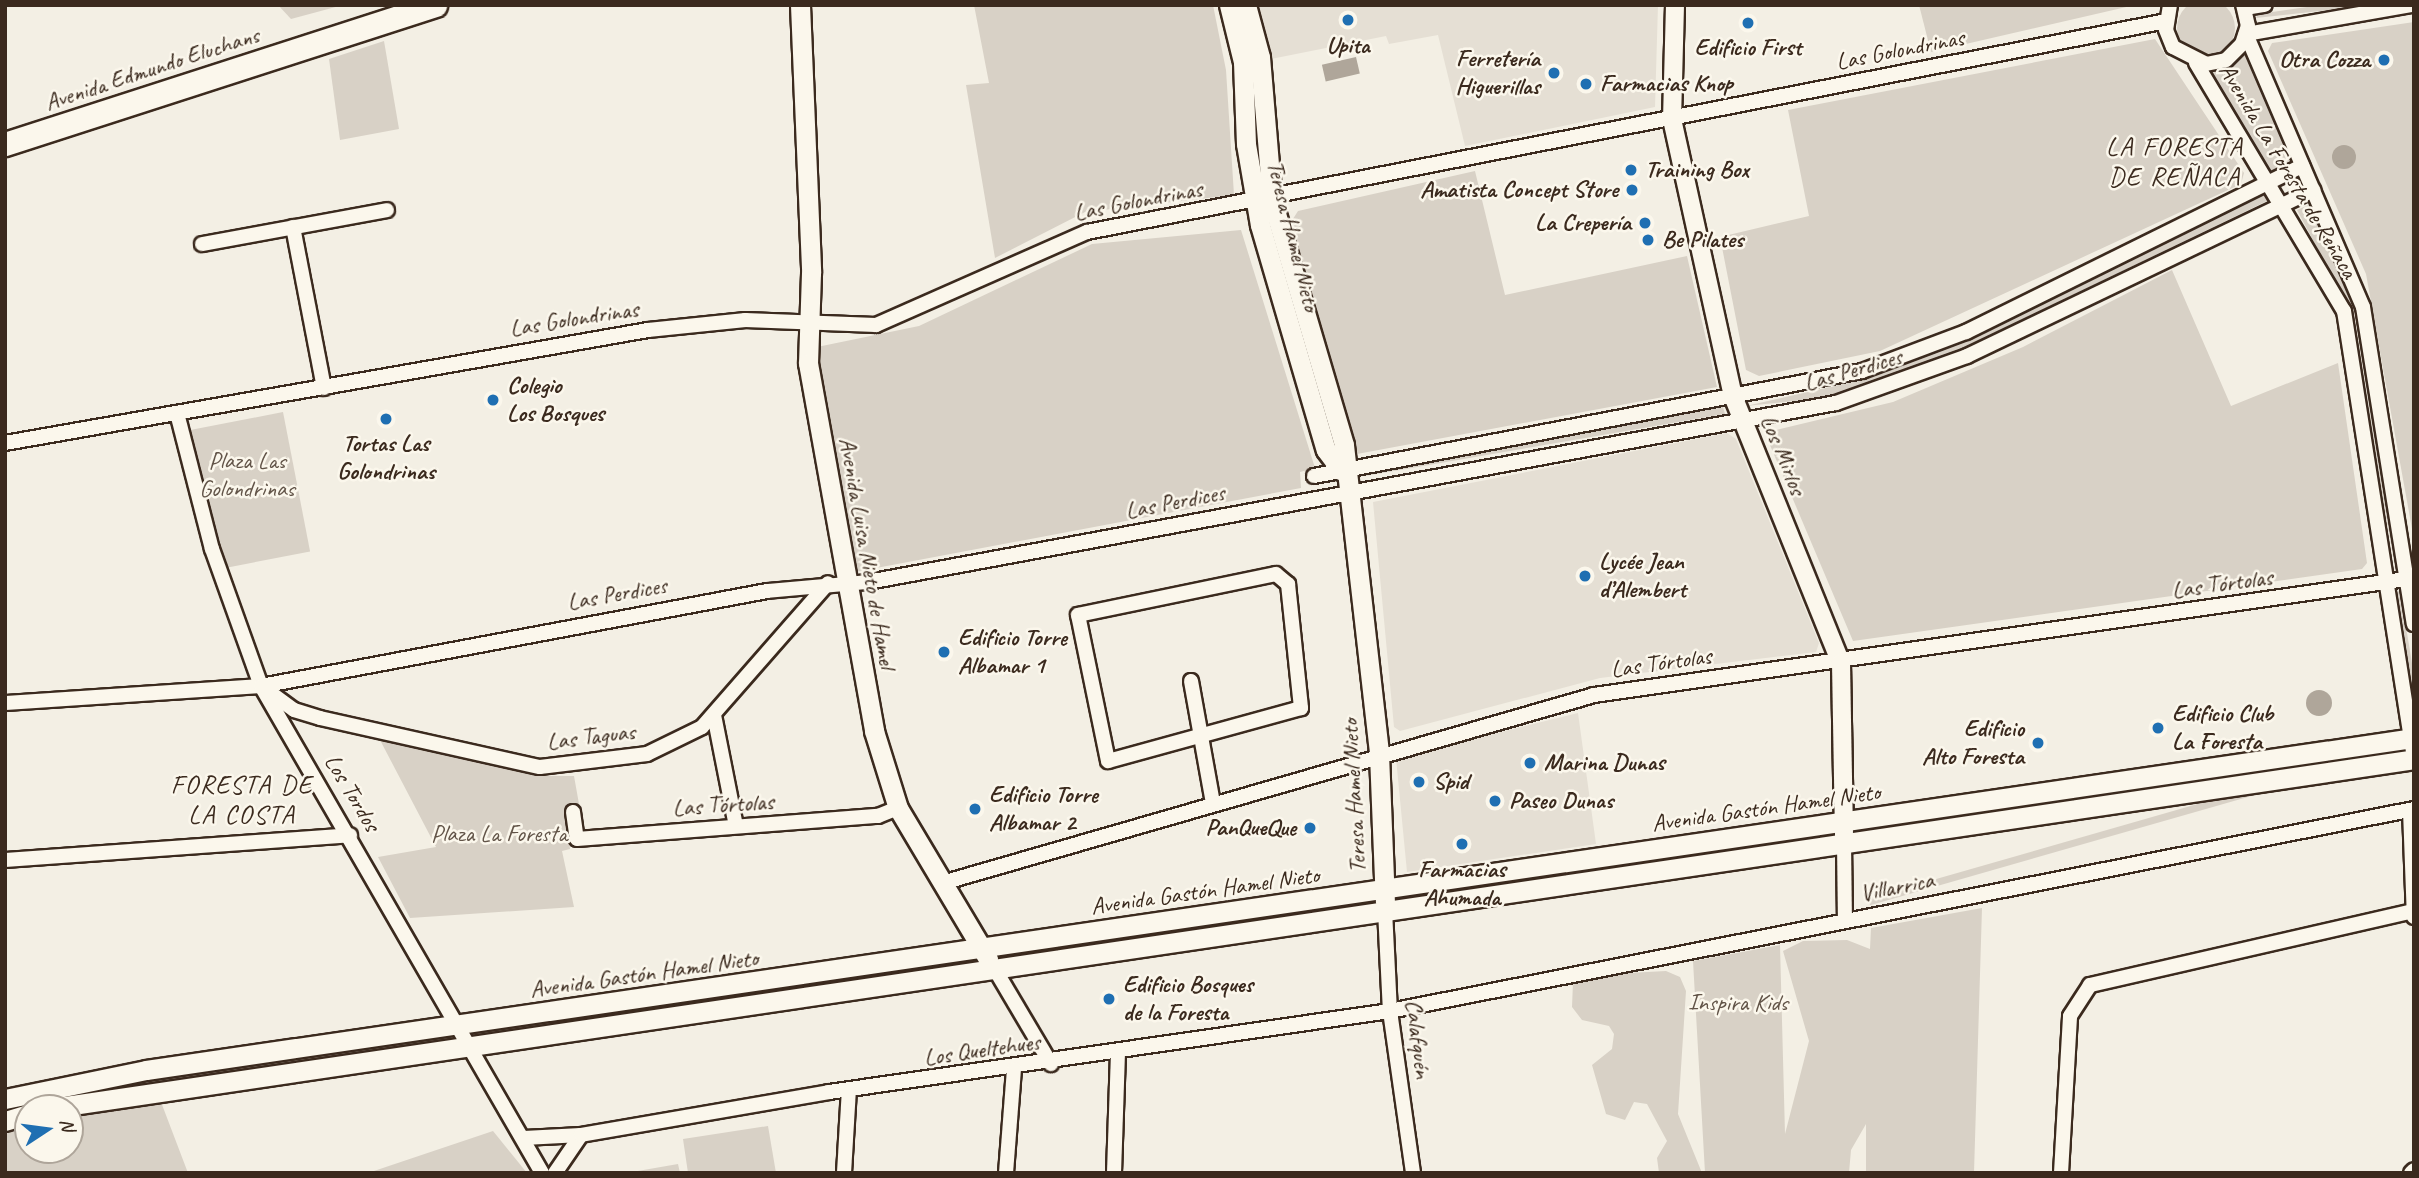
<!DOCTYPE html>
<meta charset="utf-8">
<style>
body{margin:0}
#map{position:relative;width:2419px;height:1178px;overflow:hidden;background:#f3efe4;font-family:Caveat,sans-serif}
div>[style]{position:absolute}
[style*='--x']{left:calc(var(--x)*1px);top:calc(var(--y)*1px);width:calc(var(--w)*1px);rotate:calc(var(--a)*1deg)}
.built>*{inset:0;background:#e5dfd4}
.green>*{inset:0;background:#d8d1c6;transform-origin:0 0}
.round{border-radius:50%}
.water>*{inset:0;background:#afa69a;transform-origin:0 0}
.roads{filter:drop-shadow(2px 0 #3b2a1e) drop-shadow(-2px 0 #3b2a1e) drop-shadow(0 2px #3b2a1e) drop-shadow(0 -2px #3b2a1e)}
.minor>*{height:14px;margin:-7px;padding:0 7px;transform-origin:7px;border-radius:7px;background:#fbf7ec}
.tertiary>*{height:18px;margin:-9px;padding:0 9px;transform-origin:9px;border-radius:9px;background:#fbf7ec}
.secondary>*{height:19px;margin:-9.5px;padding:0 9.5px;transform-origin:9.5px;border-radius:9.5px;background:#fbf7ec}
.primary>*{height:23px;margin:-11.5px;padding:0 11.5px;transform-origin:11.5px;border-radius:11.5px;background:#fbf7ec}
.dots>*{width:19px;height:19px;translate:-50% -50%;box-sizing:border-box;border:4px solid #fbf7ec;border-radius:50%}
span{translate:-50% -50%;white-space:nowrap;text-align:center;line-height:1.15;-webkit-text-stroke:5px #fbf7ec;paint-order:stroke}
.poi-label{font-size:24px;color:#3b2a1e;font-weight:700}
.right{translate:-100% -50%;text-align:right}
.left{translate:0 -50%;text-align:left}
.street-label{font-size:24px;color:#3b2a1e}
.park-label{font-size:24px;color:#625448}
.neighbourhood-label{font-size:26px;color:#3b2a1e;letter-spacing:2px}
.frame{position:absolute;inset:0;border:7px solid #3b2a1e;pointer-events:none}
.north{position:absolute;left:14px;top:1094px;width:70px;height:70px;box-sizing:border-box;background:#fbf7ec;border:2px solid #aea59a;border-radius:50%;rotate:77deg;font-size:19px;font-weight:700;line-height:28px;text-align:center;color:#3b2a1e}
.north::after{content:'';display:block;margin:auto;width:24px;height:32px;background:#1f6fb2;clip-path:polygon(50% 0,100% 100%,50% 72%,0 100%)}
</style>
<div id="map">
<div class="built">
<i style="clip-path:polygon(1258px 5px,1658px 5px,1655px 107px,1465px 146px,1438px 35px,1389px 44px,1386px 36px,1271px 59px)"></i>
<i style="clip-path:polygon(1727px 433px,1736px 439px,1819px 643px,1816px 652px,1600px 678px,1400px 731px,1394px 727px,1373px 502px)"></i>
<i style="clip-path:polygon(1578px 713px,1596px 844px,1407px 872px,1396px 758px)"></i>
</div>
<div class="green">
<i class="round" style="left:2177px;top:-1px;width:58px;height:58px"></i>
<i style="clip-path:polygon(278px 5px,343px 5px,291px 19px)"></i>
<i style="clip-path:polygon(974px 5px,1213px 5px,1226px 70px,1234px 195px,1085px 212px,995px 258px,966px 85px,989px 83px)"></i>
<i style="clip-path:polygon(1919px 5px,2135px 5px,1931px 52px)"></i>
<i style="clip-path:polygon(2321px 5px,2374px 5px,2256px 18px,2258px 14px)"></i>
<i style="clip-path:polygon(2414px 22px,2414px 540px,2366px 274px,2268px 51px,2272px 43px)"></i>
<i style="clip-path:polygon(2155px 39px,2244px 173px,2241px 184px,1880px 351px,1759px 376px,1746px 370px,1720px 237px,1809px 216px,1788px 110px)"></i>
<i style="clip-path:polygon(384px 41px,399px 129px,340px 140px,329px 59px)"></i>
<i style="clip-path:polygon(2246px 53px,2292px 159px,2271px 171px,2210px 72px,2228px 68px)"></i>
<i style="clip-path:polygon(1475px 171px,1505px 295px,1687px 256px,1717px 387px,1357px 454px,1291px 222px,1298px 211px)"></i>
<i style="clip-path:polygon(2266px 194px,2269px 200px,1949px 355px,1823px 398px,1746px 406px,1865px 379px,1946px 348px)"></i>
<i style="clip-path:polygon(2311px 204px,2357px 311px,2396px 573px,2350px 310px,2297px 210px)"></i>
<i style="clip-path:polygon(1241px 230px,1315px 468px,1300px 472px,1301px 488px,855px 572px,817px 347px,919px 326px,1092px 244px)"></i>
<i style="clip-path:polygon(2172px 270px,2231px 406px,2338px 363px,2367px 563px,2362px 569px,1853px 641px,1767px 438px,1772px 431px,1893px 402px,2023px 347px)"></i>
<i style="clip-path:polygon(1723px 407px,1725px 414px,1365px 476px,1368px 472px)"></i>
<i style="left:283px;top:412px;width:142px;height:97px;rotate:79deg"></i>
<i style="clip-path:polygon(2400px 591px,2414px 675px,2412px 697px,2395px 592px)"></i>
<i style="clip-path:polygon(380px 740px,542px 776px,574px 776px,579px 804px,564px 807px,570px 849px,562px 851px,574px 907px,410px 918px,378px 857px,436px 847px)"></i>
<i style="left:2393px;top:748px;width:7px;height:546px;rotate:74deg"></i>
<i style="clip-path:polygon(1827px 832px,1825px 838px,1405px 894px)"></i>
<i style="clip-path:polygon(1982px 908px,1974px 1173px,1866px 1173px,1866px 1124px,1851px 1150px,1849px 1173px,1705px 1173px,1693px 961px,1780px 945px,1785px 1134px,1809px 1041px,1783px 951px,1803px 941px,1847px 940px,1870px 949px,1871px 928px)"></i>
<i style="clip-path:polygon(1252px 916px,1220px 927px,1007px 959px,1004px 954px)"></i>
<i style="clip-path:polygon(969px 959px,968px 965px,483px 1032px,484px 1029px)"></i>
<i style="clip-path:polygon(1666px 971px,1680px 977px,1686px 991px,1678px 1114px,1702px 1173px,1659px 1173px,1657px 1158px,1667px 1141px,1647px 1104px,1634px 1102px,1625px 1120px,1606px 1114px,1592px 1065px,1612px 1049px,1614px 1034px,1609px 1026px,1582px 1020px,1572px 1007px,1573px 982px,1591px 975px)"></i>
<i style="clip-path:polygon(450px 1036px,450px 1041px,111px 1089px,5px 1114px,5px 1107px,109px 1083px)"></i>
<i style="clip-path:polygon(161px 1102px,188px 1173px,5px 1173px,5px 1134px,28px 1127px,28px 1150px,70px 1150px,70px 1115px)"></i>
<i style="clip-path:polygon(768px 1126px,776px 1173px,688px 1173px,683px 1139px)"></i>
<i style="clip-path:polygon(493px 1131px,527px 1173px,368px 1173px)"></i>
<i style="clip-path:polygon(678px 1164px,680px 1173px,626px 1173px,632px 1172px)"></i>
</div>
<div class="water">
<i style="left:1356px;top:57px;width:17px;height:35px;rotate:77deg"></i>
<i class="round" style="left:2332px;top:145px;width:24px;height:24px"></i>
<i class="round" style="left:2306px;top:690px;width:26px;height:26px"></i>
</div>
<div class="roads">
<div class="minor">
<i style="--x:2170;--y:5;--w:25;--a:99"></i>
<i style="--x:2166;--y:30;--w:18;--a:68"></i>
<i style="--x:2173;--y:47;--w:37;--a:27"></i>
<i style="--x:2206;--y:64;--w:20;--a:-11"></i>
<i style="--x:2226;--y:60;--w:23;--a:-45"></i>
<i style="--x:2242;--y:44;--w:19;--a:-72"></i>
<i style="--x:2248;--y:26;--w:22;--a:-103"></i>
<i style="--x:2411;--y:5;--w:168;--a:170"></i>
<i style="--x:2246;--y:34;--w:297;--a:66.8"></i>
<i style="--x:2363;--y:307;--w:321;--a:80.9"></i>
<i style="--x:2245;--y:8;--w:20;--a:-9"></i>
<i style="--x:2196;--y:63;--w:289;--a:59.2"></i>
<i style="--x:2344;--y:311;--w:453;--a:81.1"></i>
<i style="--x:293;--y:227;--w:164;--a:79.1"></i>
<i style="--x:202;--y:244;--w:188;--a:-10.4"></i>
<i style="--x:177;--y:413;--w:140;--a:75.6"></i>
<i style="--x:212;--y:549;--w:145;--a:70.3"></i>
<i style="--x:261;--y:686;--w:562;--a:60.01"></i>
<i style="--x:5;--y:443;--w:653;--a:-9.97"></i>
<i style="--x:648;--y:330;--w:98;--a:-5.9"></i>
<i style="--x:745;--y:320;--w:131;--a:2.2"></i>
<i style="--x:876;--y:325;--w:231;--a:-23.8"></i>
<i style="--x:1087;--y:232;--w:1099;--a:-11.06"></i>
<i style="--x:1314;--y:476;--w:558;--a:-10.85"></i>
<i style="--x:1862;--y:371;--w:111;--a:-20.6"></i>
<i style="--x:1966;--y:332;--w:375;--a:-26.3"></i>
<i style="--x:1276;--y:574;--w:16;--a:40"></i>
<i style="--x:1288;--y:584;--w:125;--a:84"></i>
<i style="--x:1301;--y:708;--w:200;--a:164.6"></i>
<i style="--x:1108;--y:761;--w:149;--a:-101.6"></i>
<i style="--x:1078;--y:615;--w:202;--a:-11.7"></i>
<i style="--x:1191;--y:681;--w:124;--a:79.8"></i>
<i style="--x:268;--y:691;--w:32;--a:36"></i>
<i style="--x:294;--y:710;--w:27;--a:17"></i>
<i style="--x:320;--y:718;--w:225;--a:12.6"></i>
<i style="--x:540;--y:767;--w:108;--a:-6.9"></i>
<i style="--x:647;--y:754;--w:61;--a:-26.1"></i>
<i style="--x:702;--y:727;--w:191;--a:-48.8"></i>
<i style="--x:5;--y:703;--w:257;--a:-3.8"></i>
<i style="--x:261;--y:686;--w:515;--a:-10.63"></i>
<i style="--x:767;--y:591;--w:101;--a:-5.1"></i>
<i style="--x:868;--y:582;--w:984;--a:-10.48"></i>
<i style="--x:1836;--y:403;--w:139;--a:-19.7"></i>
<i style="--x:1967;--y:356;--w:384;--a:-25.6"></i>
<i style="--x:714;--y:715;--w:113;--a:78.8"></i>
<i style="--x:2410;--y:810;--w:107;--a:87.9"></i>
<i style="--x:573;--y:812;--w:27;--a:82"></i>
<i style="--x:577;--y:839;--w:302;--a:-4.4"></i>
<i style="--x:878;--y:816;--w:22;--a:-22"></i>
<i style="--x:1844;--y:842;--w:78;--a:89.3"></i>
<i style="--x:5;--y:860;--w:346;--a:-4.1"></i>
<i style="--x:942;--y:883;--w:679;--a:-16.08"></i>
<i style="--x:1594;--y:695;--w:820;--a:-8.13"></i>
<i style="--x:1385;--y:910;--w:101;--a:87.2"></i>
<i style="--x:1390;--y:1011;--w:164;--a:81.9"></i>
<i style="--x:993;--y:966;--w:114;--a:59.4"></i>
<i style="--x:524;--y:1138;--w:57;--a:-3"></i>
<i style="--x:555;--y:1173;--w:46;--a:-55.6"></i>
<i style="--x:581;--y:1135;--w:252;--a:-9.8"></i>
<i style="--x:829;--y:1092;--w:567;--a:-8.22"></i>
<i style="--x:1390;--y:1011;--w:1044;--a:-11.16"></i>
<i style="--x:844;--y:1173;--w:83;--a:-86.6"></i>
<i style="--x:1006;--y:1173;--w:104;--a:-85.6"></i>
<i style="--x:1114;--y:1173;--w:120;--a:-88.1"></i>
<i style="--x:2061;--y:1173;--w:157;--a:-86.7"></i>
<i style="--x:2070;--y:1016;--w:37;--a:-57"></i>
<i style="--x:2090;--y:985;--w:332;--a:-12.9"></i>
<i style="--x:2411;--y:1173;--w:4;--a:-45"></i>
</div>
<div class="tertiary">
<i style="--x:1675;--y:5;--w:114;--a:91.5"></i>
<i style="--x:1672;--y:119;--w:284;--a:77.6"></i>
<i style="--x:1733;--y:396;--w:288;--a:68"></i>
<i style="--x:1841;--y:663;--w:179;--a:89"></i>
</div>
<div class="secondary">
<i style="--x:800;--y:5;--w:268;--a:87.6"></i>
<i style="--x:811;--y:273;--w:90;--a:91.9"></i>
<i style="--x:808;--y:363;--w:374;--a:79.8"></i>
<i style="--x:874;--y:731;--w:81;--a:72.7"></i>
<i style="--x:898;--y:808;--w:176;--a:59.2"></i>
<i style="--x:1229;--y:5;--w:59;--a:76.2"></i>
<i style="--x:1243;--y:62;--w:82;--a:87.9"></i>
<i style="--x:1246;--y:144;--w:82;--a:80.2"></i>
<i style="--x:1260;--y:225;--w:234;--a:73.7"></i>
<i style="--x:1326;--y:450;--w:26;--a:53"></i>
<i style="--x:1246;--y:5;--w:54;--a:74.9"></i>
<i style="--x:1260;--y:57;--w:144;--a:85.2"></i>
<i style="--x:1272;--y:200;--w:255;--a:73.6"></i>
<i style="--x:1344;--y:445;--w:311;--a:83.5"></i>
<i style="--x:1379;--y:754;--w:148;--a:87.7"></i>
<i style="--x:5;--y:1099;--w:144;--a:-11.6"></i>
<i style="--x:146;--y:1070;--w:2292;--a:-8.33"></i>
<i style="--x:52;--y:1108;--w:2388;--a:-8.4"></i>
<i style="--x:5;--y:1121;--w:24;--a:-17"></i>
</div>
<div class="primary">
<i style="--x:5;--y:144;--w:452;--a:-17.9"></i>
</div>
</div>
<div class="dots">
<i style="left:1348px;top:20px;background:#1f6fb2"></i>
<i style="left:1748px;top:23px;background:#1f6fb2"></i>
<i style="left:2384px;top:60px;background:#1f6fb2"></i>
<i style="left:1554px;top:73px;background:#1f6fb2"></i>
<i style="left:1586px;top:84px;background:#1f6fb2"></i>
<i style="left:1631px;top:170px;background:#1f6fb2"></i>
<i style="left:1632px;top:190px;background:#1f6fb2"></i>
<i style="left:1645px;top:223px;background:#1f6fb2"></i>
<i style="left:1648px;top:240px;background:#1f6fb2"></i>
<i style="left:493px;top:400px;background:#1f6fb2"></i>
<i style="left:386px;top:419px;background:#1f6fb2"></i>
<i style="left:1585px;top:576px;background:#1f6fb2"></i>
<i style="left:944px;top:652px;background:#1f6fb2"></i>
<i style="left:2158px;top:728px;background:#1f6fb2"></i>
<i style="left:2038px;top:743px;background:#1f6fb2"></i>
<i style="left:1530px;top:763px;background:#1f6fb2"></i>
<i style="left:1419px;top:782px;background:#1f6fb2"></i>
<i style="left:1495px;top:801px;background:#1f6fb2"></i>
<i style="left:975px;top:809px;background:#1f6fb2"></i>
<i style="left:1310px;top:828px;background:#1f6fb2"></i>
<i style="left:1462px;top:844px;background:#1f6fb2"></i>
<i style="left:1109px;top:999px;background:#1f6fb2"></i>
</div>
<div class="poi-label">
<span style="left:1348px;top:46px">Upita</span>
<span style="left:1748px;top:48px">Edificio First</span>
<span class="right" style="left:1540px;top:73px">Ferretería<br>Higuerillas</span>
<span class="right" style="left:2370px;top:60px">Otra Cozza</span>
<span class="left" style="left:1600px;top:84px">Farmacias Knop</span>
<span class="left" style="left:1645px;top:170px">Training Box</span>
<span class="right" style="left:1618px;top:190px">Amatista Concept Store</span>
<span class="right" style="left:1631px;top:223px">La Crepería</span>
<span class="left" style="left:1662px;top:240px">Be Pilates</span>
<span class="left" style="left:507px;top:400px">Colegio<br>Los Bosques</span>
<span style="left:386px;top:458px">Tortas Las<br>Golondrinas</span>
<span class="left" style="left:1599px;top:576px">Lycée Jean<br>d’Alembert</span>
<span class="left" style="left:958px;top:652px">Edificio Torre<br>Albamar 1</span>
<span class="left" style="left:2172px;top:728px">Edificio Club<br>La Foresta</span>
<span class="right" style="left:2024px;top:743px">Edificio<br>Alto Foresta</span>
<span class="left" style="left:1544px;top:763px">Marina Dunas</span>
<span class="left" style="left:1433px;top:782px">Spid</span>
<span class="left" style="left:989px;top:809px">Edificio Torre<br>Albamar 2</span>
<span class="left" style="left:1509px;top:801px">Paseo Dunas</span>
<span class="right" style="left:1296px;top:828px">PanQueQue</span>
<span style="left:1462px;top:884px">Farmacias<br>Ahumada</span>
<span class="left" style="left:1123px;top:999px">Edificio Bosques<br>de la Foresta</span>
</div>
<div class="street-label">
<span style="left:1900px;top:50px;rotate:-11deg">Las Golondrinas</span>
<span style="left:152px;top:69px;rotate:-18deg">Avenida Edmundo Eluchans</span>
<span style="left:2288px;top:171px;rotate:59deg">Avenida La Foresta de Reñaca</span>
<span style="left:1138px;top:201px;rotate:-11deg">Las Golondrinas</span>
<span style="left:1293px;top:236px;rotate:76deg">Teresa Hamel Nieto</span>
<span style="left:574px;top:319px;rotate:-9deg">Las Golondrinas</span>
<span style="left:1853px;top:370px;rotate:-16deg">Las Perdices</span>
<span style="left:1783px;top:455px;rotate:68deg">Los Mirlos</span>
<span style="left:1175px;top:502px;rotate:-11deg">Las Perdices</span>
<span style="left:867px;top:553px;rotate:80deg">Avenida Luisa Nieto de Hamel</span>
<span style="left:2222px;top:584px;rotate:-8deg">Las Tórtolas</span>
<span style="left:617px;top:594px;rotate:-10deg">Las Perdices</span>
<span style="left:1661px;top:663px;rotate:-8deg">Las Tórtolas</span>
<span style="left:591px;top:737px;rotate:-7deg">Las Taguas</span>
<span style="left:352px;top:793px;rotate:59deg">Los Tordos</span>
<span style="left:1354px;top:796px;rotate:-93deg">Teresa Hamel Nieto</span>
<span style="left:723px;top:805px;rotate:-4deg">Las Tórtolas</span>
<span style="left:1766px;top:808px;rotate:-8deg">Avenida Gastón Hamel Nieto</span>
<span style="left:1897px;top:887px;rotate:-11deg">Villarrica</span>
<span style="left:1205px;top:891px;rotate:-8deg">Avenida Gastón Hamel Nieto</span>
<span style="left:644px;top:974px;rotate:-8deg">Avenida Gastón Hamel Nieto</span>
<span style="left:1418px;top:1039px;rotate:83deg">Calafquén</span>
<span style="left:982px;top:1050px;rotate:-8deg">Los Queltehues</span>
</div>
<div class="park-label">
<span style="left:247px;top:475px">Plaza Las<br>Golondrinas</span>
<span style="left:499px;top:834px">Plaza La Foresta</span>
<span style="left:1738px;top:1003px">Inspira Kids</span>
</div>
<div class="neighbourhood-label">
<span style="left:2175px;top:162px">LA FORESTA<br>DE REÑACA</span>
<span style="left:242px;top:800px">FORESTA DE<br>LA COSTA</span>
</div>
<div class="frame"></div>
<div class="north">N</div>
</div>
